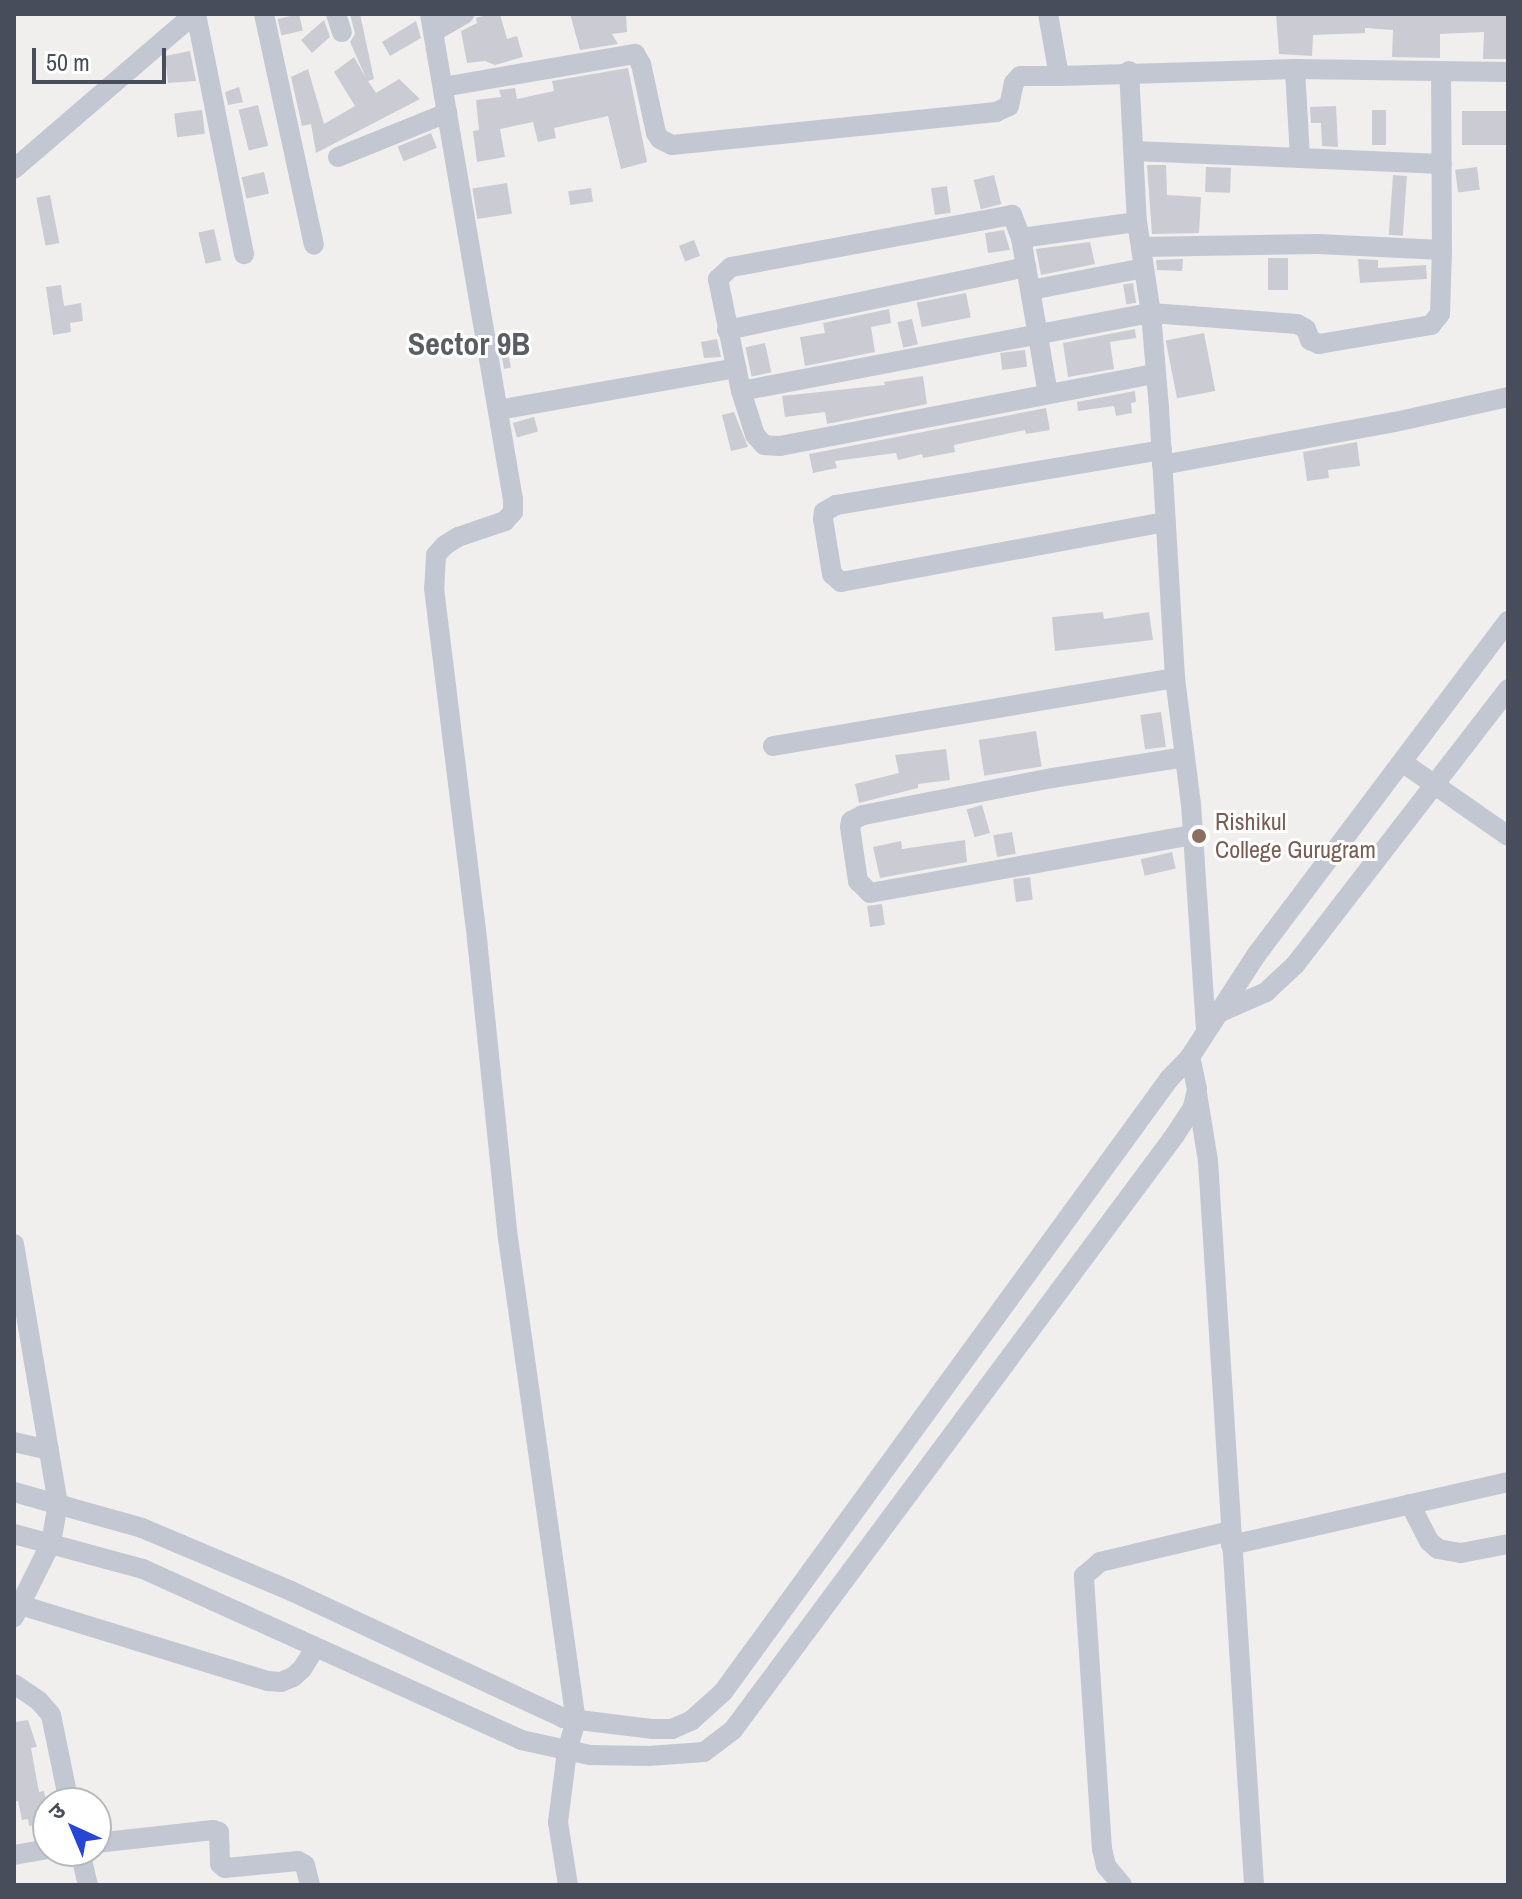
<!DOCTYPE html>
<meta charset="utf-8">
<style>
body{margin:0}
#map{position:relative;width:1522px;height:1899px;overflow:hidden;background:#f0efee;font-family:"Archivo Narrow","Noto Sans Devanagari",sans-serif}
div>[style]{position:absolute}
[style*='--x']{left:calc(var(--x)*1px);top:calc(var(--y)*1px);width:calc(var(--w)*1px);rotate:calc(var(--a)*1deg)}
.building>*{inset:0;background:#cbccd3;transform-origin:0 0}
.minor>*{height:20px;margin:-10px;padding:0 10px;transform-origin:10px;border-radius:10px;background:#c2c7d2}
.dots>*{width:22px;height:22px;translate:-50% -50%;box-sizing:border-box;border:4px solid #fff;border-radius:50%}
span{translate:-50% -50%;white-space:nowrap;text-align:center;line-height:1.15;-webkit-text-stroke:6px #fff;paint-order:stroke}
.education-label{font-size:24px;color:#785e54}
.left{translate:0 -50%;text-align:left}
.district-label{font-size:32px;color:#5b5d62;font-weight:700}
.frame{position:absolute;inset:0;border:16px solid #474d5a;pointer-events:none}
.north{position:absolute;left:32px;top:1787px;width:80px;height:80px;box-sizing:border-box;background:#fff;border:2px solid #b5b8bd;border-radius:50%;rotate:316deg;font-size:22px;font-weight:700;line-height:32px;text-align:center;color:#474d5a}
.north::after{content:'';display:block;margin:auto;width:28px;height:36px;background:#2646d3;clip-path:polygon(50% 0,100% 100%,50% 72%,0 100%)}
.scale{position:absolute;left:32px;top:48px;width:134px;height:36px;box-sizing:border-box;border:4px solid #474d5a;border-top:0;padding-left:10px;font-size:24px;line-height:28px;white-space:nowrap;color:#474d5a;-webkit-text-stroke:6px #fff;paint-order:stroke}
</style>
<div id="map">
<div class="building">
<i style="left:299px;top:14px;width:17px;height:22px;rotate:77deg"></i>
<i style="clip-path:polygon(350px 14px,360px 14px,374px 79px,368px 81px,376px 93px,399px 79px,420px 99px,316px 153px,311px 124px,302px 126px,291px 77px,308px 69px,324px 124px,355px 106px,334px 72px,354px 57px,366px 78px,350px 42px,355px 34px)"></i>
<i style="clip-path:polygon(490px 14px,500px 14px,507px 39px,517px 36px,523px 57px,495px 65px,485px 61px,467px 63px,461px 31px,477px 23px,476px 18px)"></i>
<i style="clip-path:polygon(570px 14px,626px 14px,627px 32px,612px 34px,618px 44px,580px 50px)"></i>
<i style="clip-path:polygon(1276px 14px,1507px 14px,1508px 59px,1483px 59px,1484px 32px,1440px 34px,1440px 58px,1392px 57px,1393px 30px,1365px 28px,1365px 33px,1313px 35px,1312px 56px,1279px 54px)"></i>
<i style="clip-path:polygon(324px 20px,330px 37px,312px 53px,301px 40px)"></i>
<i style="clip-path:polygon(416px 21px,421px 38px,390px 56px,382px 42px)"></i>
<i style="clip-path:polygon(190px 51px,196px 81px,168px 83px,165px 56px)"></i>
<i style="clip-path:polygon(628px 68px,647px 162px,621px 169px,608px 116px,554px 128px,556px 138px,538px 142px,533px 122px,500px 129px,505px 157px,477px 162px,473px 131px,479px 130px,476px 100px,501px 97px,499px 90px,515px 88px,517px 99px,554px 91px,552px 81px)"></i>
<i style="clip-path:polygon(239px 87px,243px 102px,228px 105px,225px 92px)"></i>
<i style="left:258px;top:105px;width:42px;height:20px;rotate:76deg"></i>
<i style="clip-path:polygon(1336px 106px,1338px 147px,1322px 146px,1321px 123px,1311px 123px,1310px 107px)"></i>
<i style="left:202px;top:110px;width:24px;height:28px;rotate:83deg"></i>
<i style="left:1372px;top:110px;width:14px;height:35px"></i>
<i style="left:1508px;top:111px;width:34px;height:46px;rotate:90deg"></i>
<i style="left:431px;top:133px;width:16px;height:36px;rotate:68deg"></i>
<i style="clip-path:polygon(1147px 165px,1166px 165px,1167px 195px,1201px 197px,1199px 233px,1152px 234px)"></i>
<i style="left:1206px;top:167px;width:25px;height:25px;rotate:2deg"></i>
<i style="left:1477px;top:167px;width:23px;height:22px;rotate:83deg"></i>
<i style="left:264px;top:172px;width:22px;height:23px;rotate:77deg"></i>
<i style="left:994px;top:175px;width:30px;height:21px;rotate:76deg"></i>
<i style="left:1393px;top:175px;width:14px;height:60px;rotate:4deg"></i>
<i style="left:507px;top:183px;width:31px;height:35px;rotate:81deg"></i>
<i style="left:947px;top:186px;width:27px;height:16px;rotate:82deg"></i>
<i style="left:591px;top:188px;width:14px;height:23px;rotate:82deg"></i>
<i style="left:50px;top:195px;width:49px;height:14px;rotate:79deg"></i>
<i style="left:214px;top:229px;width:32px;height:16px;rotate:77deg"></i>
<i style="clip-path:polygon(1004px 230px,1010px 250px,988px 253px,985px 233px)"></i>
<i style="left:694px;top:240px;width:17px;height:16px;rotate:69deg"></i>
<i style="clip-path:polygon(1090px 242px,1095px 264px,1041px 275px,1036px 249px)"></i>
<i style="left:1268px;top:258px;width:20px;height:32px"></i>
<i style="clip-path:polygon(1183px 259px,1182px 271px,1157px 270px,1156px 260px)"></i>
<i style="clip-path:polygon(1358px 259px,1378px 260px,1378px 268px,1426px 265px,1427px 279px,1360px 283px)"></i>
<i style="left:1133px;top:283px;width:20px;height:10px;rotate:81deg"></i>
<i style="clip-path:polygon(61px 285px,64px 306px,81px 303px,83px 321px,70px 323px,71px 332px,53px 335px,46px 287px)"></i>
<i style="left:966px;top:293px;width:25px;height:50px;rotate:79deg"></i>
<i style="clip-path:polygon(889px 309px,891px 323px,871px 327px,875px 352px,805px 366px,800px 337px,825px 333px,823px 323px)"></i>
<i style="left:912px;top:319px;width:26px;height:15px;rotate:77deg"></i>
<i style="clip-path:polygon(1135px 329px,1136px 338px,1110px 342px,1114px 369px,1068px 377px,1063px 343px)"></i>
<i style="left:1204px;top:333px;width:59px;height:39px;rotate:79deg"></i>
<i style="clip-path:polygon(717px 339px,721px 357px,704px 358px,701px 342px)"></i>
<i style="left:506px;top:340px;width:28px;height:7px;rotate:80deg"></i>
<i style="left:765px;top:343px;width:30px;height:20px;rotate:78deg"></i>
<i style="left:1025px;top:350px;width:17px;height:25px;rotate:83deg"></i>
<i style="clip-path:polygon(923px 376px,927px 404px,827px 424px,825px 412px,785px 417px,782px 396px,885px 385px,884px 382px)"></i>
<i style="clip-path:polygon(1135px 391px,1136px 402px,1131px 403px,1132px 413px,1116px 416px,1114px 406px,1078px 411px,1077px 402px)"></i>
<i style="clip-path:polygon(1046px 408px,1050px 430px,1026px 434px,1025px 430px,954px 445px,955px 452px,923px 458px,922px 454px,898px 460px,896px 453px,835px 461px,837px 468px,813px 473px,809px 454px)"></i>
<i style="clip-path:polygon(734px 412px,748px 447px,731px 451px,722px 415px)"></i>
<i style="left:534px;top:417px;width:15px;height:22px;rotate:74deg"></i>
<i style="clip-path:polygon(1357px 442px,1360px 466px,1328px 470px,1329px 478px,1307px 481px,1303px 452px)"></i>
<i style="clip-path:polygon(1103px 612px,1104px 619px,1149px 612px,1153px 640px,1055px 651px,1052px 617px)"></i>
<i style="left:1161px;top:712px;width:35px;height:21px;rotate:82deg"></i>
<i style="left:1036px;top:731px;width:36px;height:58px;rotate:81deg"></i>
<i style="clip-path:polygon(946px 749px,950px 780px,918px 784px,918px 788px,859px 803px,855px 784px,899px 773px,895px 755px)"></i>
<i style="left:982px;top:805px;width:29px;height:16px;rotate:74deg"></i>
<i style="left:1012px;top:832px;width:22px;height:19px;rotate:80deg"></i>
<i style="clip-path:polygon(965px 840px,967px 862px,880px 878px,873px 847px,901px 841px,902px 849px)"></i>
<i style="left:1172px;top:852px;width:17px;height:32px;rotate:77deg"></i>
<i style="left:1030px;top:877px;width:23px;height:17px;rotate:83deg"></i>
<i style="left:882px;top:904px;width:21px;height:15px;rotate:82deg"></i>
<i style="clip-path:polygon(28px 1720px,37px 1747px,31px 1748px,39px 1792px,44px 1791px,48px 1812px,48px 1823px,29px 1826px,28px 1819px,22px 1820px,18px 1801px,14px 1802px,14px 1722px)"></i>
</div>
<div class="minor">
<i style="--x:196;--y:14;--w:245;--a:78.7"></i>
<i style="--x:264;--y:14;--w:236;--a:77.8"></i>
<i style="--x:336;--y:14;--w:19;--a:72"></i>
<i style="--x:430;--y:14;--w:492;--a:80.3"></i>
<i style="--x:513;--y:499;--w:13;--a:90"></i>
<i style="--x:513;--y:512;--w:12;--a:132"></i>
<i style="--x:505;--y:521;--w:50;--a:161.2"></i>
<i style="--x:458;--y:537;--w:15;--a:148"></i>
<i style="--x:445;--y:545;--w:13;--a:132"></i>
<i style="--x:436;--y:555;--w:33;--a:93"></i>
<i style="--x:434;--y:588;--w:354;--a:83"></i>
<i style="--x:477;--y:939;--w:301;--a:84.1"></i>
<i style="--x:508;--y:1238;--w:488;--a:82"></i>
<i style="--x:576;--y:1721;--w:31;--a:107"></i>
<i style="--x:567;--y:1751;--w:72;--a:97.2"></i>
<i style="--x:558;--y:1822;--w:64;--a:81"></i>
<i style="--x:1048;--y:14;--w:63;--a:79.9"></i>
<i style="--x:1059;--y:76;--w:236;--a:-1.7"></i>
<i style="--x:1295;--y:69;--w:213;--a:0.8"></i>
<i style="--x:433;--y:32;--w:36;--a:-30"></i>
<i style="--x:1295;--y:69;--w:89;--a:86.8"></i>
<i style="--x:1129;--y:71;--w:151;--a:87"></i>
<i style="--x:1137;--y:222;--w:92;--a:81.3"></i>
<i style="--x:1151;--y:313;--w:95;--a:85.2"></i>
<i style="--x:1159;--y:408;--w:270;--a:86.6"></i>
<i style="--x:1175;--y:678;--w:127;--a:82.8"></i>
<i style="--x:1191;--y:804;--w:226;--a:86.2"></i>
<i style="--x:443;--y:87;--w:195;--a:-9.8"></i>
<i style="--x:635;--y:54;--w:12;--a:59"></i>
<i style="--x:641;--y:64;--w:71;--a:77.7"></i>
<i style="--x:656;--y:133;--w:7;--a:56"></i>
<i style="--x:660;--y:139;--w:13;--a:27"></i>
<i style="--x:672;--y:145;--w:326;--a:-5.8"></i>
<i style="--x:996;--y:112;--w:14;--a:-25"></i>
<i style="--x:1009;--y:106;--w:24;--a:-78"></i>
<i style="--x:1014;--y:83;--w:9;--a:-49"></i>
<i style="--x:1020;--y:76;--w:39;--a:0"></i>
<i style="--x:1134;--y:151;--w:308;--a:2.4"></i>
<i style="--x:338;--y:157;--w:118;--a:-22"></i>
<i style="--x:14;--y:169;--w:238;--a:-40.7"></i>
<i style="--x:1021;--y:238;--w:117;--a:-7.9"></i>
<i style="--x:1141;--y:247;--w:177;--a:-1"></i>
<i style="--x:1318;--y:244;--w:124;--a:2.8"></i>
<i style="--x:1031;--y:290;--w:115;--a:-11"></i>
<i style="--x:727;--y:330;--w:306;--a:-11.9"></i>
<i style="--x:741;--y:391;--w:417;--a:-10.8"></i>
<i style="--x:1151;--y:313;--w:146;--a:4.3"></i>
<i style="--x:1297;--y:324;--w:10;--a:29"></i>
<i style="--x:1306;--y:329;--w:12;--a:70"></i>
<i style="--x:1310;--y:340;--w:10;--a:24"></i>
<i style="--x:1319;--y:344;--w:114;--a:-9.6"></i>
<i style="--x:1431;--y:325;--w:14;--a:-51"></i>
<i style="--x:1440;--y:314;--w:64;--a:-88.2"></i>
<i style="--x:1442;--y:250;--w:177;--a:-90.3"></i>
<i style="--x:1048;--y:394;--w:158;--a:-99.8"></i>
<i style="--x:1021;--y:238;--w:25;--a:-111"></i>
<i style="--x:1012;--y:215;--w:286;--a:169.5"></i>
<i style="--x:731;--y:267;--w:18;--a:137"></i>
<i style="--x:718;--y:279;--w:114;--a:78.4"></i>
<i style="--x:741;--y:391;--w:46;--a:72.3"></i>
<i style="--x:755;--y:435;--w:13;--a:48"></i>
<i style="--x:764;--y:445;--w:16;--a:4"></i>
<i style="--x:780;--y:446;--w:382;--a:-10.9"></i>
<i style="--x:498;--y:410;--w:242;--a:-10"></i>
<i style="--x:1162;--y:450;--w:331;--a:170.4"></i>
<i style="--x:836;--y:505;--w:14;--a:150"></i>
<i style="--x:824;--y:512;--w:7;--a:98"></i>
<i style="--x:823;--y:519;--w:56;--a:80.7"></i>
<i style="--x:832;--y:574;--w:12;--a:42"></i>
<i style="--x:841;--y:582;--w:330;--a:-10.5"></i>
<i style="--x:1162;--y:465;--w:237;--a:-10.5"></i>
<i style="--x:1395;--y:422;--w:116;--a:-12.5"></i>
<i style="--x:773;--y:746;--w:408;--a:-9.6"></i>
<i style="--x:1185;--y:757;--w:135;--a:171"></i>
<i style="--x:1052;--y:778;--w:193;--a:168.9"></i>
<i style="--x:863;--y:815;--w:13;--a:153"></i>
<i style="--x:851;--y:821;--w:6;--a:99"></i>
<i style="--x:850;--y:827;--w:55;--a:81.6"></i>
<i style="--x:858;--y:881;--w:17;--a:45"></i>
<i style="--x:870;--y:893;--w:328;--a:-10.2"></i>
<i style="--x:1402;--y:762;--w:129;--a:34.9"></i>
<i style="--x:1223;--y:1011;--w:47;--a:-23.8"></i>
<i style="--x:1266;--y:992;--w:40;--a:-43"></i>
<i style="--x:1295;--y:965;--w:349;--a:-52.3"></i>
<i style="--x:1197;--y:1093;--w:69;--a:80.8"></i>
<i style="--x:1208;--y:1161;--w:725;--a:86.36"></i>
<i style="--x:14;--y:1244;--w:263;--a:80.4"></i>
<i style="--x:58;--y:1503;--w:41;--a:99.9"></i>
<i style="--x:51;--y:1543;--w:83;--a:116.6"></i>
<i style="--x:14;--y:1442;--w:36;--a:13"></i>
<i style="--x:14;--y:1492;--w:133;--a:15.7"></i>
<i style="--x:142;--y:1528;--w:162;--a:22.9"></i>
<i style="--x:291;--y:1591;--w:300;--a:25"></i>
<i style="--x:563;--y:1718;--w:91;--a:7"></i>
<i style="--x:653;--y:1729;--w:19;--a:0"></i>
<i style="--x:672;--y:1729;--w:22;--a:-24"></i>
<i style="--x:692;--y:1720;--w:42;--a:-42.1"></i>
<i style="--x:723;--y:1692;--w:758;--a:-53.96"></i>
<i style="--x:1169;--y:1079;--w:30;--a:-46"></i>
<i style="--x:1190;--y:1057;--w:123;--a:-57"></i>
<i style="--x:1257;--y:954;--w:417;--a:-53"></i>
<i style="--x:1410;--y:1504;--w:42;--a:62.8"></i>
<i style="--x:1429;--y:1541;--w:12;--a:42"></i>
<i style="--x:1438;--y:1549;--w:23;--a:10"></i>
<i style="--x:1461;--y:1553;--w:48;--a:-10.8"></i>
<i style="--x:14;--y:1534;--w:134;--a:15.2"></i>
<i style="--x:143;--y:1569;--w:415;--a:24.3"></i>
<i style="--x:521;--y:1740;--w:71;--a:12.3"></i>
<i style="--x:590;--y:1755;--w:59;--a:1"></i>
<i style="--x:649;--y:1756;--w:55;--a:-4.2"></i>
<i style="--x:704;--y:1752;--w:36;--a:-37"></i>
<i style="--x:733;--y:1730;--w:741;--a:-53.39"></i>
<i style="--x:1175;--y:1135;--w:33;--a:-57"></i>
<i style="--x:1193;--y:1107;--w:18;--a:-77"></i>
<i style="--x:1197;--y:1089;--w:33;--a:-102"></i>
<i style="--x:1231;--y:1545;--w:284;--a:-12.8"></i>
<i style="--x:14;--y:1603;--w:266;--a:17.1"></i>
<i style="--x:268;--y:1681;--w:13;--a:4"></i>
<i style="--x:281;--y:1682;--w:13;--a:-23"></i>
<i style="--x:293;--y:1677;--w:12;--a:-42"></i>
<i style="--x:302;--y:1669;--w:25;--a:-58"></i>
<i style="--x:14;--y:1684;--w:30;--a:34"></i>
<i style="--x:39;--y:1701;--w:18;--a:49"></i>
<i style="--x:51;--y:1715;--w:90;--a:78.4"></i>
<i style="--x:96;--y:1843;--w:118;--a:-6.3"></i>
<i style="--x:213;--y:1830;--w:6;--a:18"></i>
<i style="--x:219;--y:1832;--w:32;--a:88"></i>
<i style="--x:220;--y:1864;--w:6;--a:39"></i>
<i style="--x:225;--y:1868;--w:73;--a:-5.5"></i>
<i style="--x:298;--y:1861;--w:8;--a:30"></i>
<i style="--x:305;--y:1865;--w:21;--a:76"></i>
<i style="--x:80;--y:1851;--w:35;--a:77"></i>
<i style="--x:14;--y:1855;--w:35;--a:-10"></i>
<i style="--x:1122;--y:1885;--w:25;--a:-130"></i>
<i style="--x:1106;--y:1866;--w:17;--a:-103"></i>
<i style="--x:1102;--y:1849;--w:274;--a:-93.8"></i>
<i style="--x:1084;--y:1576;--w:21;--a:-41"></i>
<i style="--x:1100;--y:1562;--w:134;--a:-13.4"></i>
</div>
<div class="dots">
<i style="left:1199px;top:836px;background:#8d6e63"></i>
</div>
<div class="education-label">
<span class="left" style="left:1215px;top:836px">Rishikul<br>College Gurugram</span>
</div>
<div class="district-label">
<span style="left:469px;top:344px">Sector 9B</span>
</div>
<div class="frame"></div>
<div class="north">उ</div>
<div class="scale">50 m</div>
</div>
